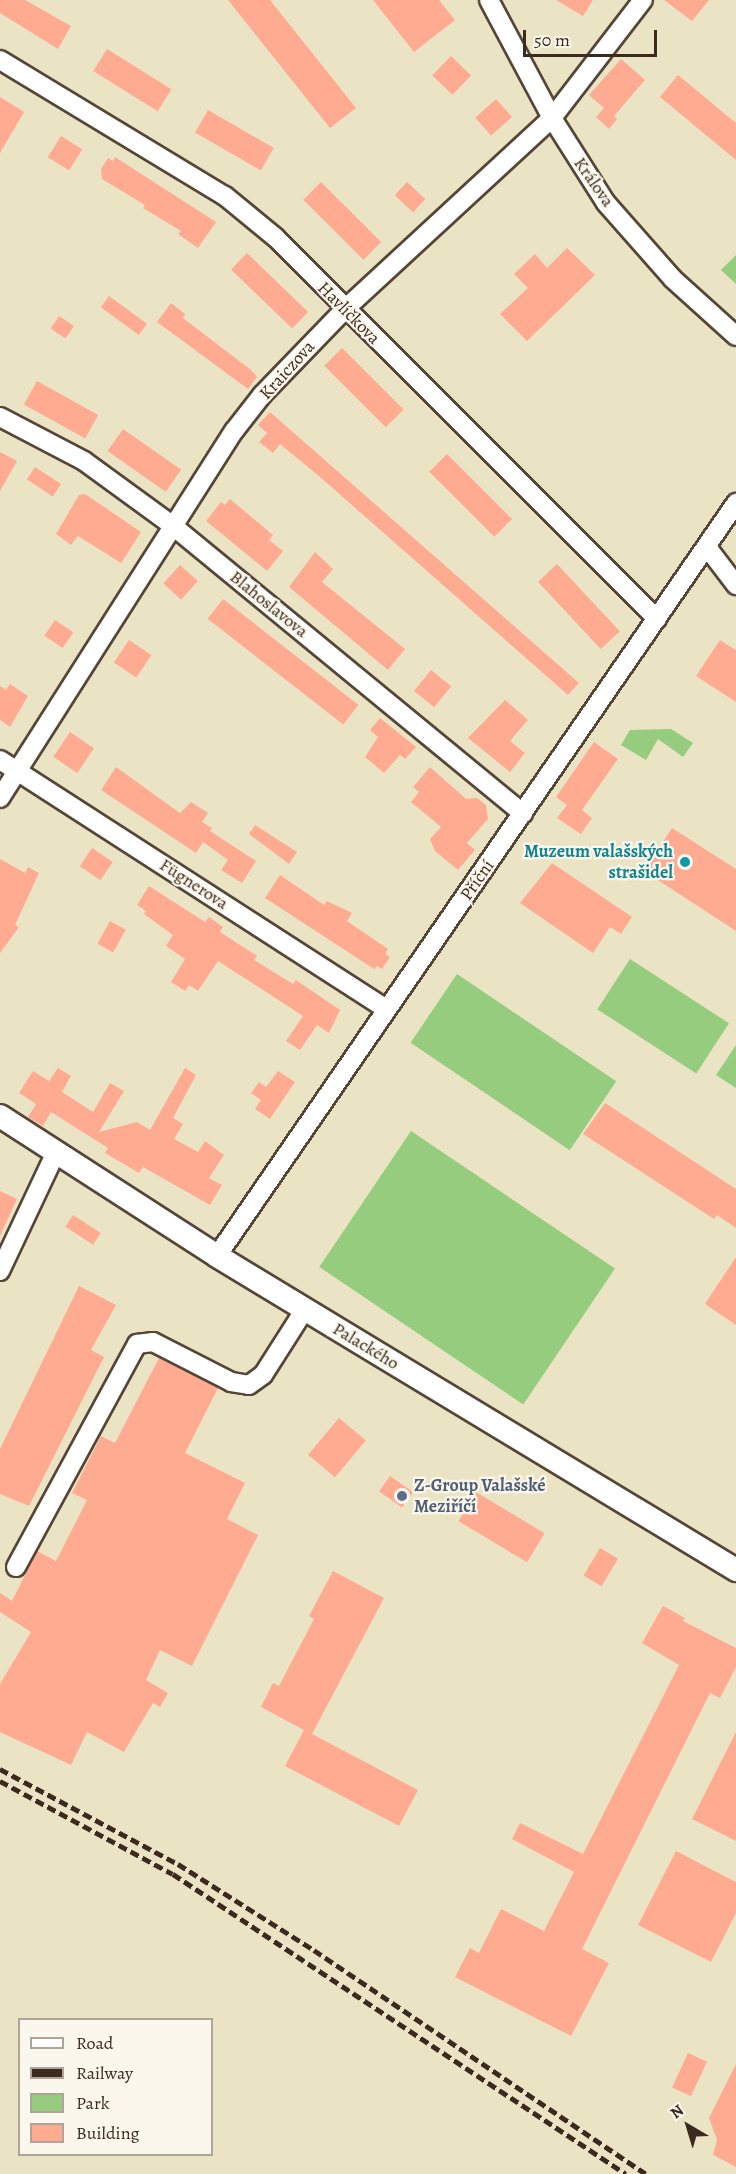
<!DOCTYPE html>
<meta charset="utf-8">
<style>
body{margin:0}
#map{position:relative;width:736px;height:2174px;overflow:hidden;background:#ebe4c4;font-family:Alegreya,serif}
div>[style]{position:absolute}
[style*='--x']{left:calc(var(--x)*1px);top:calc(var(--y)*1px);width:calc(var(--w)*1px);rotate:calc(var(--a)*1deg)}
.green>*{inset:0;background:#95cc7e;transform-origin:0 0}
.building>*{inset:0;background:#ffab91;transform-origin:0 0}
.roads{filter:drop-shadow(2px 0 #554637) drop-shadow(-2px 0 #554637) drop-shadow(0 2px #554637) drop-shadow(0 -2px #554637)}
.minor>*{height:18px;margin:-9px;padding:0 9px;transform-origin:9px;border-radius:9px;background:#fff}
.tertiary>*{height:22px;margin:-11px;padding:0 11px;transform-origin:11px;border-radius:11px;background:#fff}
.rail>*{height:4.5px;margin-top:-2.25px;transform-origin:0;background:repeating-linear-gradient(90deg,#3b2a1e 0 9px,transparent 0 13.5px)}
.dots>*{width:16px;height:16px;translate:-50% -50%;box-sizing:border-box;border:3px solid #fbf7ec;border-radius:50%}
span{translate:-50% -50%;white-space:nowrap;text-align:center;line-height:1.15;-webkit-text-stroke:4.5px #fbf7ec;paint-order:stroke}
.street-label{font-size:18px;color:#3b2a1e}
.culture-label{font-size:18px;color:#0d838f;font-weight:700}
.right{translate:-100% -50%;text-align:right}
.service-label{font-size:18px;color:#4e5e75;font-weight:700}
.left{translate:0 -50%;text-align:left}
.legend{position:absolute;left:18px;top:2018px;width:195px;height:138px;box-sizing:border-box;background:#fbf7ec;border:2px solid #aea59a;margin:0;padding:8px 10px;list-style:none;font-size:18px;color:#3b2a1e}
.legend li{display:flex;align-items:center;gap:12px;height:30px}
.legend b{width:30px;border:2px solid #aea59a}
.north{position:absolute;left:658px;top:2096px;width:60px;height:60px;-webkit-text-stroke:4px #fbf7ec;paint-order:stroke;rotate:322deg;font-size:16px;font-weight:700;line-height:24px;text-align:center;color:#3b2a1e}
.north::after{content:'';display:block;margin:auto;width:21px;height:27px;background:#3b2a1e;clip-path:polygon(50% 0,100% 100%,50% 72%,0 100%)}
.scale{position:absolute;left:523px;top:30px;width:134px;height:27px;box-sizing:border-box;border:3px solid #3b2a1e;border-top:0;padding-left:8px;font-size:18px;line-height:21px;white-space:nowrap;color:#3b2a1e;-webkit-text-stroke:4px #fbf7ec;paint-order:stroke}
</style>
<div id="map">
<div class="green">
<i style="clip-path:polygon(736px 255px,736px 284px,721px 270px)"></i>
<i style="clip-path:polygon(671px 729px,693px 743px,683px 757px,658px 739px,646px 760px,621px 745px,630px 730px)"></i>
<i style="left:630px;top:959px;width:118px;height:60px;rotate:33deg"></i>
<i style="left:457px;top:974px;width:192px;height:83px;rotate:34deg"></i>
<i style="clip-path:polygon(736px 1045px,736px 1088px,716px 1075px)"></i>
<i style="left:411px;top:1131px;width:246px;height:164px;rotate:34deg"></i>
</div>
<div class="building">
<i style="clip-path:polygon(0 0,25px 0,71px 26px,58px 49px,0 13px)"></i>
<i style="clip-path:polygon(228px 0,270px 0,356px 108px,330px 128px)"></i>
<i style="clip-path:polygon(373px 0,439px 0,455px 20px,414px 52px)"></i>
<i style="clip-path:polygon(556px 0,593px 0,583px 16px)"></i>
<i style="clip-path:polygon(664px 0,709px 0,692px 21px)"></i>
<i style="left:107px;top:49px;width:76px;height:26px;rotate:32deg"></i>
<i style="left:451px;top:56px;width:28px;height:27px;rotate:44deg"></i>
<i style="clip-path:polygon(621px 59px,645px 80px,614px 116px,617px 119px,609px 129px,596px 117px,604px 108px,589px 95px)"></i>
<i style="clip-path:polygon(678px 75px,736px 123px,736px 160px,660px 97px)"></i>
<i style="clip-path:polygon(0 97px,24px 112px,0 153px)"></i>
<i style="left:496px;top:99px;width:24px;height:28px;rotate:48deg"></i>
<i style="left:208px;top:110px;width:76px;height:26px;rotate:30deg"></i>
<i style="left:61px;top:136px;width:25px;height:25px;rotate:32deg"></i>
<i style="clip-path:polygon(115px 157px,216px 222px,198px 248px,178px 234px,181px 231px,143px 208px,145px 205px,102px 179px,101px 169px,108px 158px,113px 161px)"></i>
<i style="left:321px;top:182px;width:85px;height:25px;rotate:45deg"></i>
<i style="left:407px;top:182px;width:25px;height:18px;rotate:43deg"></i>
<i style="clip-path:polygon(567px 248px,595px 275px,527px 341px,500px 314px,528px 288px,514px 274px,535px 254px,547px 268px)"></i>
<i style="left:247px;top:253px;width:85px;height:23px;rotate:44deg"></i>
<i style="left:109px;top:296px;width:47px;height:14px;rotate:36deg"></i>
<i style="clip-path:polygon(171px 303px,185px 314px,183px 318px,251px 370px,257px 377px,248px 389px,157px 322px)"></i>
<i style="left:59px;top:316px;width:18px;height:15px;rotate:34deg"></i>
<i style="left:342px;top:348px;width:87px;height:25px;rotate:45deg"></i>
<i style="left:37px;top:381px;width:70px;height:27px;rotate:29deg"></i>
<i style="clip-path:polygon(270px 412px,579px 683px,568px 695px,320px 477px,280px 444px,273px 453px,259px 442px,267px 433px,258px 425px)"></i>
<i style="left:123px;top:429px;width:71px;height:27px;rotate:35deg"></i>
<i style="clip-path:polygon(0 452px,17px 461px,0 491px)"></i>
<i style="left:447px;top:454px;width:92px;height:25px;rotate:45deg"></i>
<i style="left:35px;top:467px;width:31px;height:15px;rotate:33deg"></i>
<i style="clip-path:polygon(85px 494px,141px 532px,121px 563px,78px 536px,71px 545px,56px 534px,79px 495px)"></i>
<i style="clip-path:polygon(230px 499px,273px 535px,269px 540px,283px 551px,267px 571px,206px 521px,221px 502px,225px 505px)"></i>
<i style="clip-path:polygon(315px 552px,333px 569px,322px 582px,405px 649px,388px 670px,289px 587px)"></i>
<i style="left:557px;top:564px;width:92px;height:26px;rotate:47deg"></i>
<i style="left:180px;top:565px;width:24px;height:25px;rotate:42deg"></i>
<i style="left:223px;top:599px;width:172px;height:25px;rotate:38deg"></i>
<i style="left:55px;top:620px;width:22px;height:19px;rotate:34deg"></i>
<i style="left:129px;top:640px;width:27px;height:27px;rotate:34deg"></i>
<i style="clip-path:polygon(720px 640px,736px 650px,736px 702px,696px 676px)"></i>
<i style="left:431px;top:670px;width:26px;height:27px;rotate:39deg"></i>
<i style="clip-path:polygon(10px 684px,28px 696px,10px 727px,0 720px,0 686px,6px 690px)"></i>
<i style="clip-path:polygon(505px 700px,528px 720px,510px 741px,525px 753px,510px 772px,468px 738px)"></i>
<i style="clip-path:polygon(380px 718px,416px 747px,405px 759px,400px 755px,384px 773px,365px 757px,378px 737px,370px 730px)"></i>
<i style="left:70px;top:732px;width:29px;height:30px;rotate:34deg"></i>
<i style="clip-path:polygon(594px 742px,618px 759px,582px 810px,592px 818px,581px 834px,557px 818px,567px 805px,556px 797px)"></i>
<i style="clip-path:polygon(116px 767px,180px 813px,191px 802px,208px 813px,202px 822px,212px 828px,210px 831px,256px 861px,242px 883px,221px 870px,228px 860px,203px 842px,196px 853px,101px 790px)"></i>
<i style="clip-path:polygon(430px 767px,466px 799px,477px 798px,486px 805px,488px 819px,467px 843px,475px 850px,458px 870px,435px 851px,430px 839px,441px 827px,411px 802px,419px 792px,413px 787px)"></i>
<i style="clip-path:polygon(255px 825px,297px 852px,289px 864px,249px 834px)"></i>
<i style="clip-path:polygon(672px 828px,736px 869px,736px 931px,644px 871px)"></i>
<i style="left:92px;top:848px;width:25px;height:22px;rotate:34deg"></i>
<i style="clip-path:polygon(0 859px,25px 873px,28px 867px,39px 873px,15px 925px,19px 927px,0 953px)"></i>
<i style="clip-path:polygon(552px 863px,632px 917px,621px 934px,610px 927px,593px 953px,520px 903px)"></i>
<i style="clip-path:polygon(280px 875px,324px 905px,327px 901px,352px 913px,347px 921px,388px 949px,385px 954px,390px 957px,382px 969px,377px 966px,374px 969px,265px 898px)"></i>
<i style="clip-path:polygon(149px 886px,205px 922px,209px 917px,223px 927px,220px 932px,257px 956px,254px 960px,293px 984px,296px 980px,340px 1010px,329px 1033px,317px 1025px,300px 1050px,286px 1041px,303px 1016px,218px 961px,198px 991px,189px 985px,185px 991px,171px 982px,185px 959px,166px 946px,173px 935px,144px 914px,146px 911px,137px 905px)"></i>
<i style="left:110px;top:921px;width:18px;height:26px;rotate:29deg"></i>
<i style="clip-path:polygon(58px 1068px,71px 1076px,62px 1092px,93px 1112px,110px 1083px,124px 1091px,99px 1132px,137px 1122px,150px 1130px,185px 1068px,196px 1075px,173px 1118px,183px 1124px,174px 1139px,198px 1152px,205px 1141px,224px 1155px,209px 1178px,222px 1185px,210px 1205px,143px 1167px,139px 1173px,105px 1153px,108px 1148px,51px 1112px,43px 1126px,28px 1117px,36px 1104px,19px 1093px,33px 1071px,49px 1081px)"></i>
<i style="clip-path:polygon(278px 1071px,295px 1082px,270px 1119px,255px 1109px,261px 1100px,251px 1093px,259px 1082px,266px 1087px)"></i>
<i style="clip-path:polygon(605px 1103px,736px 1189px,736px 1228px,717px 1215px,714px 1219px,583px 1134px)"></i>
<i style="clip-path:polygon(0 1191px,17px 1199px,0 1236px)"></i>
<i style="left:73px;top:1215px;width:33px;height:14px;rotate:33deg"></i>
<i style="clip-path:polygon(736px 1257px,736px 1325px,705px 1304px)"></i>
<i style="clip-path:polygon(79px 1286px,116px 1305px,91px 1350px,104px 1357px,29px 1506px,0 1494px,0 1449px)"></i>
<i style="clip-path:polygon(159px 1358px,218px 1388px,185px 1453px,245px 1483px,227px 1519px,258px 1535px,192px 1666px,160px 1650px,146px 1680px,168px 1693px,160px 1707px,153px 1703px,124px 1752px,87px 1732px,71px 1765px,0 1732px,0 1684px,31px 1632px,0 1612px,0 1593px,12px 1601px,37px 1551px,56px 1561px,87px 1500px,72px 1493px,101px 1436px,115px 1443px)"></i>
<i style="left:339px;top:1418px;width:35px;height:48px;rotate:40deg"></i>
<i style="left:390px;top:1476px;width:28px;height:19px;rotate:35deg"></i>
<i style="left:476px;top:1492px;width:80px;height:34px;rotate:31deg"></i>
<i style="left:600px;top:1548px;width:21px;height:32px;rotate:31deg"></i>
<i style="clip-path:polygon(333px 1571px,384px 1598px,312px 1734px,418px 1790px,399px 1826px,285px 1766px,304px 1730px,261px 1707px,273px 1683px,279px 1686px,314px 1619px,309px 1616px)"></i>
<i style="clip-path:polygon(663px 1606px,685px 1618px,683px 1621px,736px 1648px,736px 1667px,720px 1698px,710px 1693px,582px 1949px,609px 1963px,571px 2036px,455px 1977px,470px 1948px,479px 1953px,501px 1909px,544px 1931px,574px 1872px,512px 1839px,520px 1823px,583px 1854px,679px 1665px,642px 1643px)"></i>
<i style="clip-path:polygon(736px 1732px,736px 1841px,692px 1819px)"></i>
<i style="clip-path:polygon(676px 1851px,736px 1882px,736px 1913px,711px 1962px,638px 1925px)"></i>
<i style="left:688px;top:2053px;width:21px;height:38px;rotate:25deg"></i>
<i style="clip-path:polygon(736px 2064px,736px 2167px,713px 2155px,717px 2140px,709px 2118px)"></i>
</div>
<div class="roads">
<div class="minor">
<i style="--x:489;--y:0;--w:134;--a:61.9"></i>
<i style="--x:552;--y:118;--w:101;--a:57.6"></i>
<i style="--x:606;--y:203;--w:101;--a:48.6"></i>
<i style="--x:673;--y:279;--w:85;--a:42.1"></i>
<i style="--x:0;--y:60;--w:263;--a:31.2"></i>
<i style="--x:225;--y:196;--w:65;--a:39.4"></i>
<i style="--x:275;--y:237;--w:540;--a:45"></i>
<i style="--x:0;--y:417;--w:95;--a:27.6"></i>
<i style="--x:84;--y:461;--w:110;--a:36.1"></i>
<i style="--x:173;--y:526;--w:453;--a:39.4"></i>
<i style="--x:707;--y:547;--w:48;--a:52.7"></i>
<i style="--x:0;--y:760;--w:460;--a:32.8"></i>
<i style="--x:0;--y:798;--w:435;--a:-57.5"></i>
<i style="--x:234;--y:431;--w:46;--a:-52.1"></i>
<i style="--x:262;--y:395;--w:120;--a:-46"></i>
<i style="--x:345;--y:309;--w:282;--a:-42.7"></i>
<i style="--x:552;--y:118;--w:149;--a:-52.4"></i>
<i style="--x:217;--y:1256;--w:915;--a:-55.42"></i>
<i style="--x:0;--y:1271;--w:132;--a:-64.8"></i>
<i style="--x:16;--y:1567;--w:254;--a:-61.5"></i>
<i style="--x:137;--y:1344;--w:16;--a:-7"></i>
<i style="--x:153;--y:1342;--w:88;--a:27.1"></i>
<i style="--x:231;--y:1382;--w:18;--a:9"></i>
<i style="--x:249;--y:1385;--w:17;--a:-36"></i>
<i style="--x:263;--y:1375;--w:78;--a:-57.5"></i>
</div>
<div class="tertiary">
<i style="--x:0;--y:1116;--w:258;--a:32.8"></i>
<i style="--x:217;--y:1256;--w:607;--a:31.17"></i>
</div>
</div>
<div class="rail">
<i style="--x:0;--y:1769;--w:202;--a:28.1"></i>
<i style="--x:178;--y:1864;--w:161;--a:32.3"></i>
<i style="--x:314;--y:1950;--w:400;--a:34"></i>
<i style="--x:0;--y:1781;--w:196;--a:28.3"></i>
<i style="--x:173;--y:1874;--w:543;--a:33.51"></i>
</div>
<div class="dots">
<i style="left:685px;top:862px;background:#0f9aa8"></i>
<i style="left:402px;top:1496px;background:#5c6f8a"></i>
</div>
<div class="street-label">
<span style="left:594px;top:182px;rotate:55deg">Králova</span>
<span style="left:349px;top:313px;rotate:45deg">Havlíčkova</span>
<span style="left:287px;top:370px;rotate:-48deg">Kraiczova</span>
<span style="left:269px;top:604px;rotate:39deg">Blahoslavova</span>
<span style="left:477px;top:880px;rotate:-55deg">Příční</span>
<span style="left:194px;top:884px;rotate:33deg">Fügnerova</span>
<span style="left:366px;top:1346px;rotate:31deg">Palackého</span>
</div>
<div class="culture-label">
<span class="right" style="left:673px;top:862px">Muzeum valašských<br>strašidel</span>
</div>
<div class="service-label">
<span class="left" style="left:414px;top:1496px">Z-Group Valašské<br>Meziříčí</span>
</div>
<ul class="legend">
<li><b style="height:8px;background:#fff"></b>Road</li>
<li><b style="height:8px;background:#3b2a1e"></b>Railway</li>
<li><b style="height:16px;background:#95cc7e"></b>Park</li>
<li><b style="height:16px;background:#ffab91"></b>Building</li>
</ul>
<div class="north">N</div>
<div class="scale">50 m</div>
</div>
